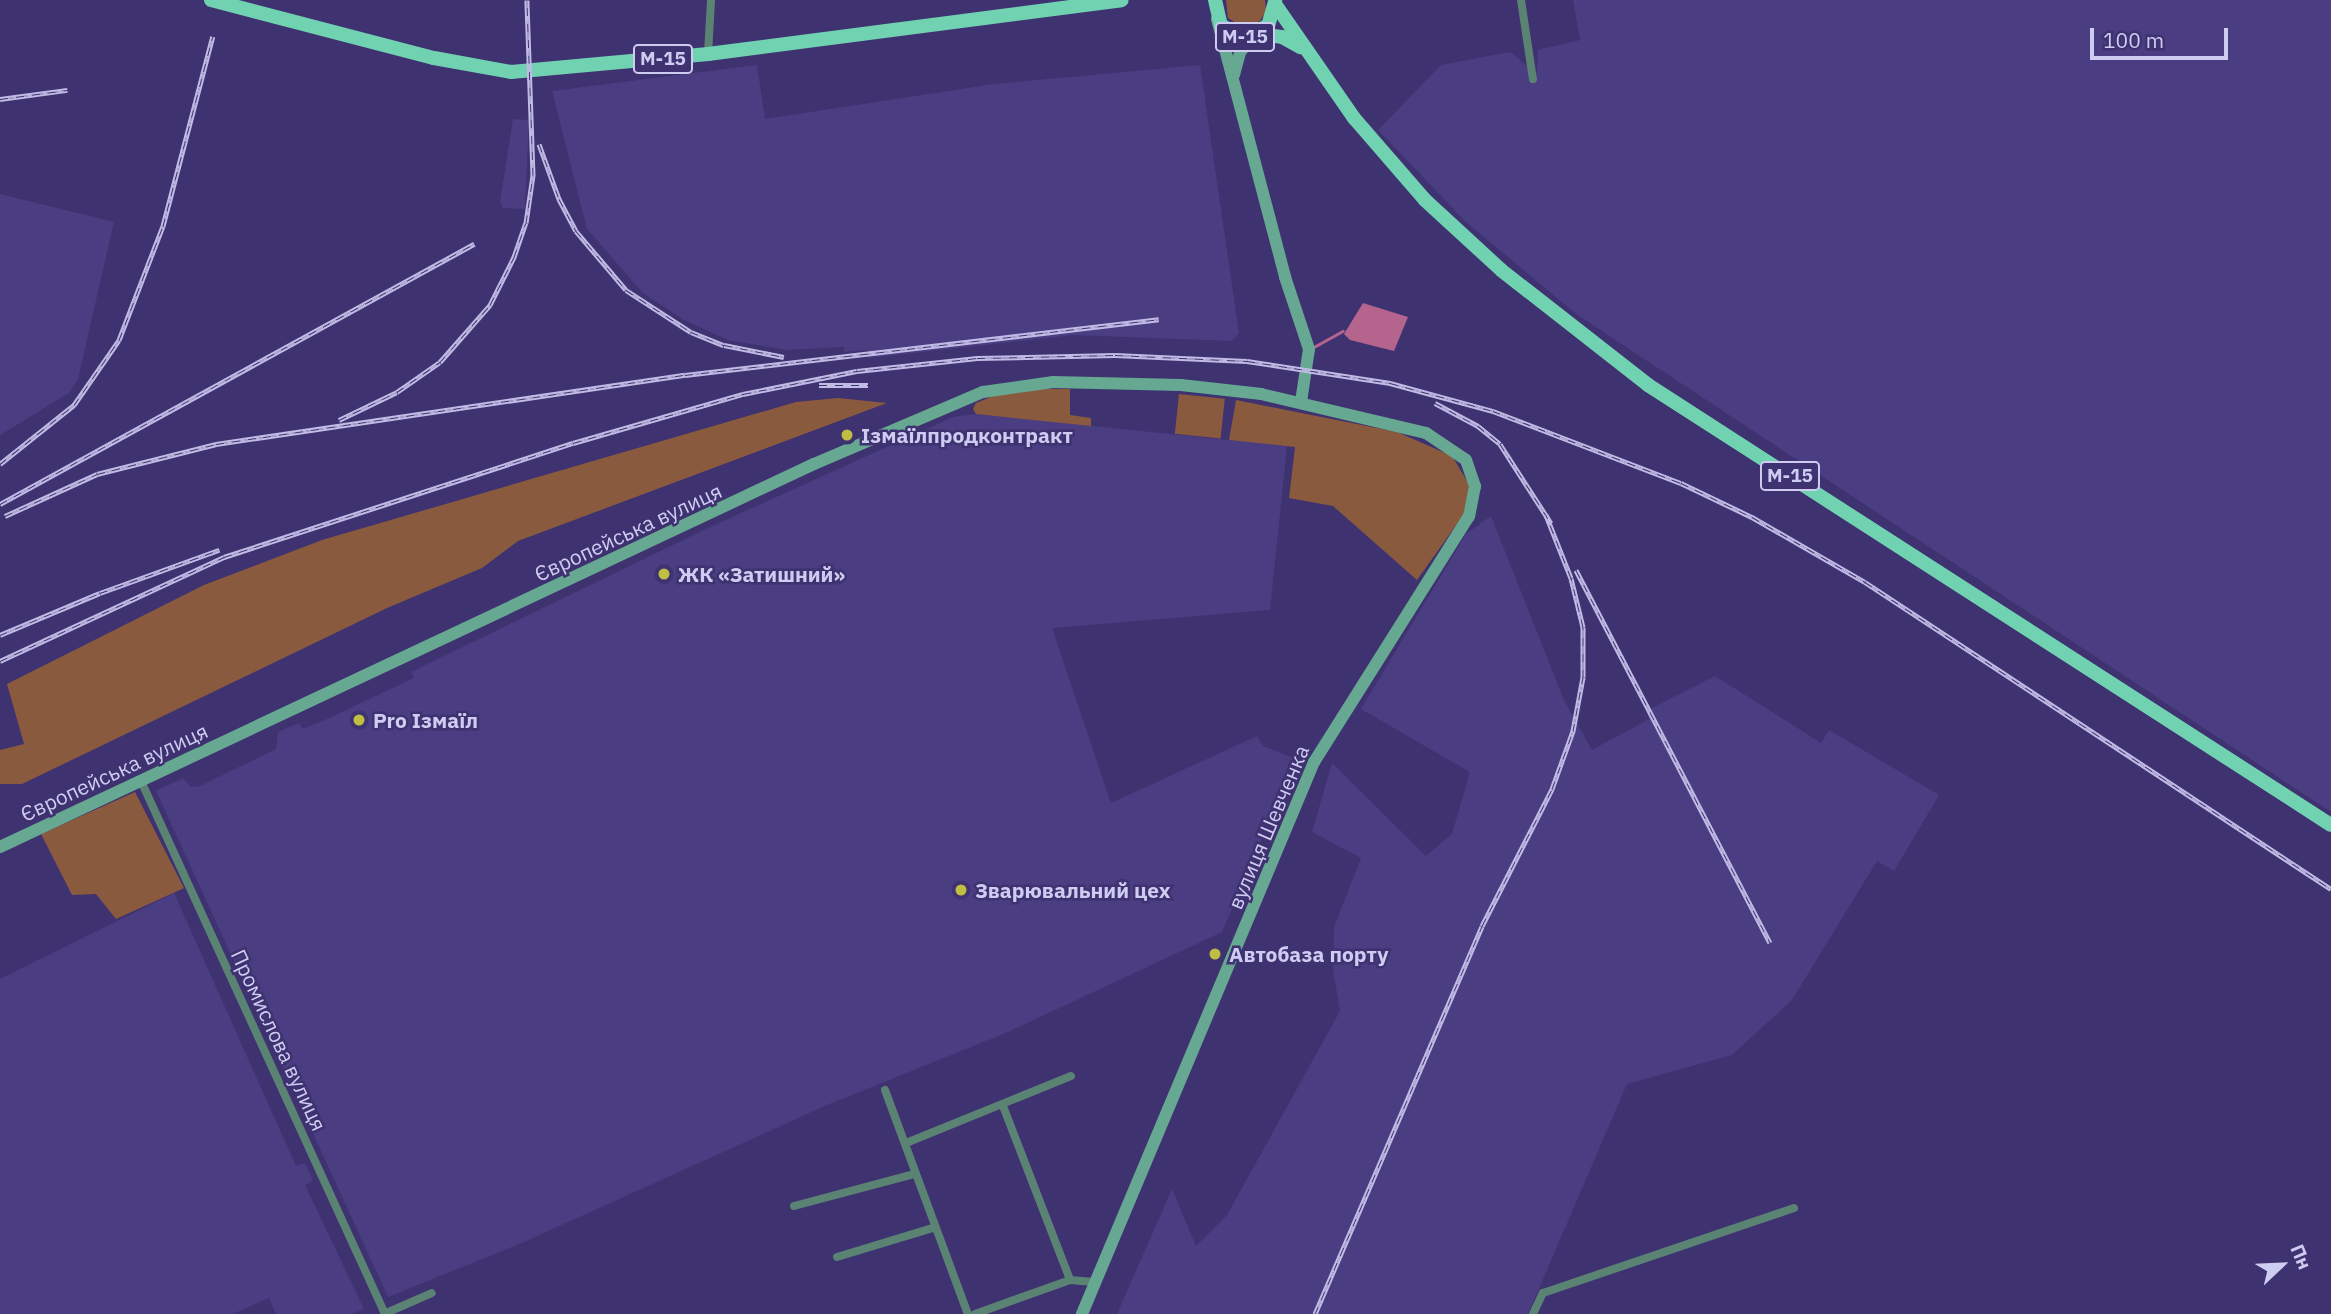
<!DOCTYPE html>
<meta charset="utf-8">
<style>
body{margin:0}
#map{position:relative;width:2331px;height:1314px;overflow:hidden;background:#3f3271;font-family:"IBM Plex Sans",sans-serif}
div>[style]{position:absolute}
[style*='--x']{left:calc(var(--x)*1px);top:calc(var(--y)*1px);width:calc(var(--w)*1px);rotate:calc(var(--a)*1deg)}
.built>*{inset:0;background:#4b3d82}
.green>*{inset:0;background:#8a5a3f;transform-origin:0 0}
.water>*{inset:0;background:#b4648d}
.stream>*{height:2.5px;margin:-1.25px;padding:0 1.25px;transform-origin:1.25px;border-radius:1.25px;background:#b4648d}
.minor>*{height:8px;margin:-4px;padding:0 4px;transform-origin:4px;border-radius:4px;background:#5a8374}
.secondary>*{height:12px;margin:-6px;padding:0 6px;transform-origin:6px;border-radius:6px;background:#66a891}
.trunk>*{height:14px;margin:-7px;padding:0 7px;transform-origin:7px;border-radius:7px;background:#71d2b1}
.rail>*{height:5px;margin-top:-2.5px;transform-origin:0;background:repeating-linear-gradient(90deg,#3f3271 0 8px,#c0bce5 0 16px);box-sizing:border-box;border-block:2px solid #c0bce5}
.dots>*{width:19px;height:19px;translate:-50% -50%;box-sizing:border-box;border:4px solid #3f3271;border-radius:50%}
span{translate:-50% -50%;white-space:nowrap;text-align:center;line-height:1.15;-webkit-text-stroke:5px #3f3271;paint-order:stroke}
.shield-label span{padding:2px 5px;background:#3f3271;border:2px solid;border-radius:5px;-webkit-text-stroke-width:0}
.shield-label{font-size:19px;color:#cfccf2;font-weight:700}
.poi-label{font-size:21px;color:#cfccf2;font-weight:700}
.left{translate:0 -50%;text-align:left}
.street-label{font-size:21px;color:#cfccf2}
.north{position:absolute;left:2247px;top:1230px;width:70px;height:70px;-webkit-text-stroke:5px #3f3271;paint-order:stroke;rotate:67deg;font-size:19px;font-weight:700;line-height:28px;text-align:center;color:#cfccf2}
.north::after{content:'';display:block;margin:auto;width:24px;height:32px;background:#cfccf2;clip-path:polygon(50% 0,100% 100%,50% 72%,0 100%)}
.scale{position:absolute;left:2090px;top:28px;width:138px;height:32px;box-sizing:border-box;border:4px solid #cfccf2;border-top:0;padding-left:9px;font-size:21px;line-height:24px;white-space:nowrap;color:#cfccf2;-webkit-text-stroke:5px #3f3271;paint-order:stroke}
</style>
<div id="map">
<div class="built">
<i style="clip-path:polygon(1573px 0,2331px 0,2331px 812px,1576px 314px,1465px 221px,1378px 130px,1441px 65px,1510px 52px,1537px 74px,1538px 50px,1580px 40px)"></i>
<i style="clip-path:polygon(757px 65px,765px 119px,994px 84px,1200px 65px,1239px 333px,1232px 341px,1073px 335px,868px 358px,867px 350px,844px 352px,844px 347px,786px 350px,728px 340px,684px 320px,643px 293px,587px 229px,552px 91px)"></i>
<i style="clip-path:polygon(513px 119px,529px 120px,525px 209px,503px 208px,500px 202px)"></i>
<i style="clip-path:polygon(0 194px,114px 222px,78px 379px,69px 393px,0 435px)"></i>
<i style="clip-path:polygon(976px 414px,1287px 446px,1270px 610px,1052px 628px,1111px 803px,1257px 736px,1263px 746px,1296px 759px,1222px 932px,1008px 1032px,827px 1105px,524px 1242px,388px 1297px,156px 791px,183px 778px,191px 787px,200px 786px,276px 749px,278px 732px,299px 723px,303px 729px,329px 718px,414px 678px,411px 672px,708px 528px,953px 417px)"></i>
<i style="clip-path:polygon(1491px 516px,1564px 700px,1592px 750px,1649px 719px,1646px 711px,1715px 676px,1821px 743px,1829px 730px,1939px 795px,1894px 871px,1877px 861px,1792px 1000px,1732px 1055px,1627px 1084px,1528px 1314px,1117px 1314px,1172px 1189px,1196px 1246px,1227px 1215px,1340px 1011px,1333px 970px,1334px 927px,1361px 858px,1312px 832px,1332px 763px,1426px 856px,1452px 834px,1470px 772px,1361px 709px,1466px 534px)"></i>
<i style="clip-path:polygon(174px 893px,296px 1166px,305px 1163px,313px 1181px,305px 1185px,364px 1309px,351px 1314px,276px 1314px,269px 1298px,233px 1314px,0 1314px,0 979px)"></i>
</div>
<div class="green">
<i style="clip-path:polygon(1226px 0,1265px 0,1266px 11px,1260px 21px,1243px 27px,1228px 18px)"></i>
<i style="clip-path:polygon(1032px 389px,1070px 389px,1070px 415px,1091px 418px,1091px 426px,976px 414px,973px 409px,976px 403px,993px 396px)"></i>
<i style="left:1179px;top:394px;width:46px;height:40px;rotate:6deg"></i>
<i style="clip-path:polygon(838px 398px,887px 403px,518px 541px,482px 568px,387px 608px,22px 784px,0 784px,0 750px,24px 744px,7px 684px,204px 585px,322px 540px,796px 402px)"></i>
<i style="clip-path:polygon(1236px 400px,1397px 432px,1452px 456px,1470px 486px,1464px 514px,1417px 580px,1333px 506px,1289px 498px,1295px 447px,1229px 440px)"></i>
<i style="clip-path:polygon(135px 792px,184px 888px,116px 919px,96px 894px,72px 895px,41px 834px)"></i>
</div>
<div class="water">
<i style="clip-path:polygon(1363px 303px,1408px 317px,1394px 351px,1350px 340px,1344px 334px)"></i>
</div>
<div class="stream">
<i style="--x:1312;--y:348;--w:35;--a:-29"></i>
</div>
<div class="minor">
<i style="--x:1521;--y:0;--w:80;--a:81.4"></i>
<i style="--x:708;--y:54;--w:54;--a:-86.8"></i>
<i style="--x:141;--y:781;--w:586;--a:65.4"></i>
<i style="--x:885;--y:1090;--w:239;--a:69.7"></i>
<i style="--x:1003;--y:1106;--w:186;--a:68.9"></i>
<i style="--x:906;--y:1143;--w:178;--a:-22.1"></i>
<i style="--x:794;--y:1206;--w:124;--a:-14.9"></i>
<i style="--x:837;--y:1257;--w:103;--a:-16.9"></i>
<i style="--x:384;--y:1314;--w:52;--a:-23.6"></i>
<i style="--x:975;--y:1314;--w:101;--a:-19.7"></i>
<i style="--x:1070;--y:1280;--w:24;--a:5"></i>
<i style="--x:1533;--y:1314;--w:23;--a:-65"></i>
<i style="--x:1543;--y:1293;--w:265;--a:-18.7"></i>
</div>
<div class="secondary">
<i style="--x:1217;--y:19;--w:267;--a:75.2"></i>
<i style="--x:1285;--y:277;--w:76;--a:71.6"></i>
<i style="--x:1309;--y:349;--w:54;--a:98.6"></i>
<i style="--x:1234;--y:75;--w:24;--a:-75"></i>
<i style="--x:1240;--y:52;--w:23;--a:-49"></i>
<i style="--x:0;--y:847;--w:900;--a:-25.2"></i>
<i style="--x:814;--y:464;--w:184;--a:-23.1"></i>
<i style="--x:983;--y:392;--w:71;--a:-8.1"></i>
<i style="--x:1053;--y:382;--w:128;--a:1.3"></i>
<i style="--x:1181;--y:385;--w:81;--a:6.4"></i>
<i style="--x:1261;--y:394;--w:170;--a:13.3"></i>
<i style="--x:1426;--y:433;--w:48;--a:34"></i>
<i style="--x:1466;--y:460;--w:28;--a:71"></i>
<i style="--x:1475;--y:486;--w:31;--a:101"></i>
<i style="--x:1469;--y:516;--w:291;--a:122.2"></i>
<i style="--x:1314;--y:762;--w:599;--a:112.8"></i>
</div>
<div class="trunk">
<i style="--x:211;--y:0;--w:230;--a:14.6"></i>
<i style="--x:434;--y:58;--w:78;--a:10.3"></i>
<i style="--x:511;--y:72;--w:198;--a:-5.2"></i>
<i style="--x:708;--y:54;--w:417;--a:-7.4"></i>
<i style="--x:1215;--y:0;--w:26;--a:77"></i>
<i style="--x:1221;--y:25;--w:24;--a:30"></i>
<i style="--x:1242;--y:37;--w:28;--a:-23"></i>
<i style="--x:1268;--y:26;--w:26;--a:-74"></i>
<i style="--x:1275;--y:4;--w:139;--a:55.3"></i>
<i style="--x:1354;--y:118;--w:108;--a:49.1"></i>
<i style="--x:1425;--y:200;--w:103;--a:42.6"></i>
<i style="--x:1501;--y:270;--w:187;--a:38"></i>
<i style="--x:1648;--y:385;--w:812;--a:32.79"></i>
<i style="--x:1258;--y:34;--w:24;--a:7"></i>
<i style="--x:1282;--y:37;--w:21;--a:29"></i>
</div>
<div class="rail">
<i style="--x:0;--y:99;--w:68;--a:-7.7"></i>
<i style="--x:539;--y:144;--w:59;--a:70"></i>
<i style="--x:559;--y:199;--w:36;--a:62"></i>
<i style="--x:576;--y:231;--w:77;--a:49.7"></i>
<i style="--x:626;--y:290;--w:77;--a:32.9"></i>
<i style="--x:691;--y:332;--w:35;--a:22"></i>
<i style="--x:724;--y:345;--w:61;--a:11.3"></i>
<i style="--x:819;--y:385;--w:49;--a:0"></i>
<i style="--x:1435;--y:403;--w:49;--a:28.1"></i>
<i style="--x:1478;--y:426;--w:28;--a:39"></i>
<i style="--x:1500;--y:444;--w:94;--a:57.2"></i>
<i style="--x:339;--y:420;--w:64;--a:-25.8"></i>
<i style="--x:397;--y:392;--w:52;--a:-34.9"></i>
<i style="--x:440;--y:362;--w:76;--a:-48.7"></i>
<i style="--x:490;--y:305;--w:54;--a:-63.4"></i>
<i style="--x:514;--y:257;--w:36;--a:-71"></i>
<i style="--x:526;--y:223;--w:49;--a:-81.7"></i>
<i style="--x:533;--y:175;--w:175;--a:-92"></i>
<i style="--x:0;--y:464;--w:95;--a:-38.6"></i>
<i style="--x:74;--y:405;--w:79;--a:-55.3"></i>
<i style="--x:119;--y:340;--w:122;--a:-68.9"></i>
<i style="--x:163;--y:226;--w:196;--a:-75.3"></i>
<i style="--x:0;--y:504;--w:541;--a:-28.75"></i>
<i style="--x:5;--y:516;--w:101;--a:-24.5"></i>
<i style="--x:97;--y:474;--w:123;--a:-14.1"></i>
<i style="--x:216;--y:444;--w:474;--a:-8.4"></i>
<i style="--x:685;--y:375;--w:477;--a:-6.7"></i>
<i style="--x:1576;--y:570;--w:420;--a:62.5"></i>
<i style="--x:0;--y:635;--w:108;--a:-22.8"></i>
<i style="--x:100;--y:593;--w:127;--a:-19.9"></i>
<i style="--x:0;--y:661;--w:247;--a:-24.9"></i>
<i style="--x:224;--y:557;--w:367;--a:-18.1"></i>
<i style="--x:573;--y:443;--w:177;--a:-16.1"></i>
<i style="--x:743;--y:394;--w:116;--a:-11.4"></i>
<i style="--x:857;--y:371;--w:121;--a:-6.2"></i>
<i style="--x:977;--y:358;--w:138;--a:-1.2"></i>
<i style="--x:1115;--y:355;--w:132;--a:2.6"></i>
<i style="--x:1247;--y:361;--w:145;--a:8.7"></i>
<i style="--x:1390;--y:383;--w:107;--a:15.2"></i>
<i style="--x:1493;--y:411;--w:201;--a:21"></i>
<i style="--x:1681;--y:483;--w:79;--a:25.6"></i>
<i style="--x:1752;--y:517;--w:130;--a:29.9"></i>
<i style="--x:1865;--y:582;--w:558;--a:33.38"></i>
<i style="--x:1315;--y:1314;--w:422;--a:-66.7"></i>
<i style="--x:1482;--y:926;--w:154;--a:-62.9"></i>
<i style="--x:1552;--y:789;--w:62;--a:-70.1"></i>
<i style="--x:1573;--y:731;--w:55;--a:-79.5"></i>
<i style="--x:1583;--y:677;--w:50;--a:-90"></i>
<i style="--x:1583;--y:627;--w:50;--a:-103.8"></i>
<i style="--x:1571;--y:578;--w:68;--a:-111.6"></i>
</div>
<div class="dots">
<i style="left:847px;top:435px;background:#bfbe42"></i>
<i style="left:664px;top:574px;background:#bfbe42"></i>
<i style="left:359px;top:720px;background:#bfbe42"></i>
<i style="left:961px;top:890px;background:#bfbe42"></i>
<i style="left:1215px;top:954px;background:#bfbe42"></i>
</div>
<div class="shield-label">
<span style="left:1245px;top:37px">М-15</span>
<span style="left:663px;top:59px">М-15</span>
<span style="left:1790px;top:476px">М-15</span>
</div>
<div class="poi-label">
<span class="left" style="left:861px;top:435px">Ізмаїлпродконтракт</span>
<span class="left" style="left:678px;top:574px">ЖК «Затишний»</span>
<span class="left" style="left:373px;top:720px">Pro Ізмаїл</span>
<span class="left" style="left:975px;top:890px">Зварювальний цех</span>
<span class="left" style="left:1229px;top:954px">Автобаза порту</span>
</div>
<div class="street-label">
<span style="left:628px;top:532px;rotate:-25deg">Європейська вулиця</span>
<span style="left:114px;top:772px;rotate:-25deg">Європейська вулиця</span>
<span style="left:1268px;top:827px;rotate:-67deg">вулиця Шевченка</span>
<span style="left:279px;top:1040px;rotate:65deg">Промислова вулиця</span>
</div>
<div class="north">Пн</div>
<div class="scale">100 m</div>
</div>
